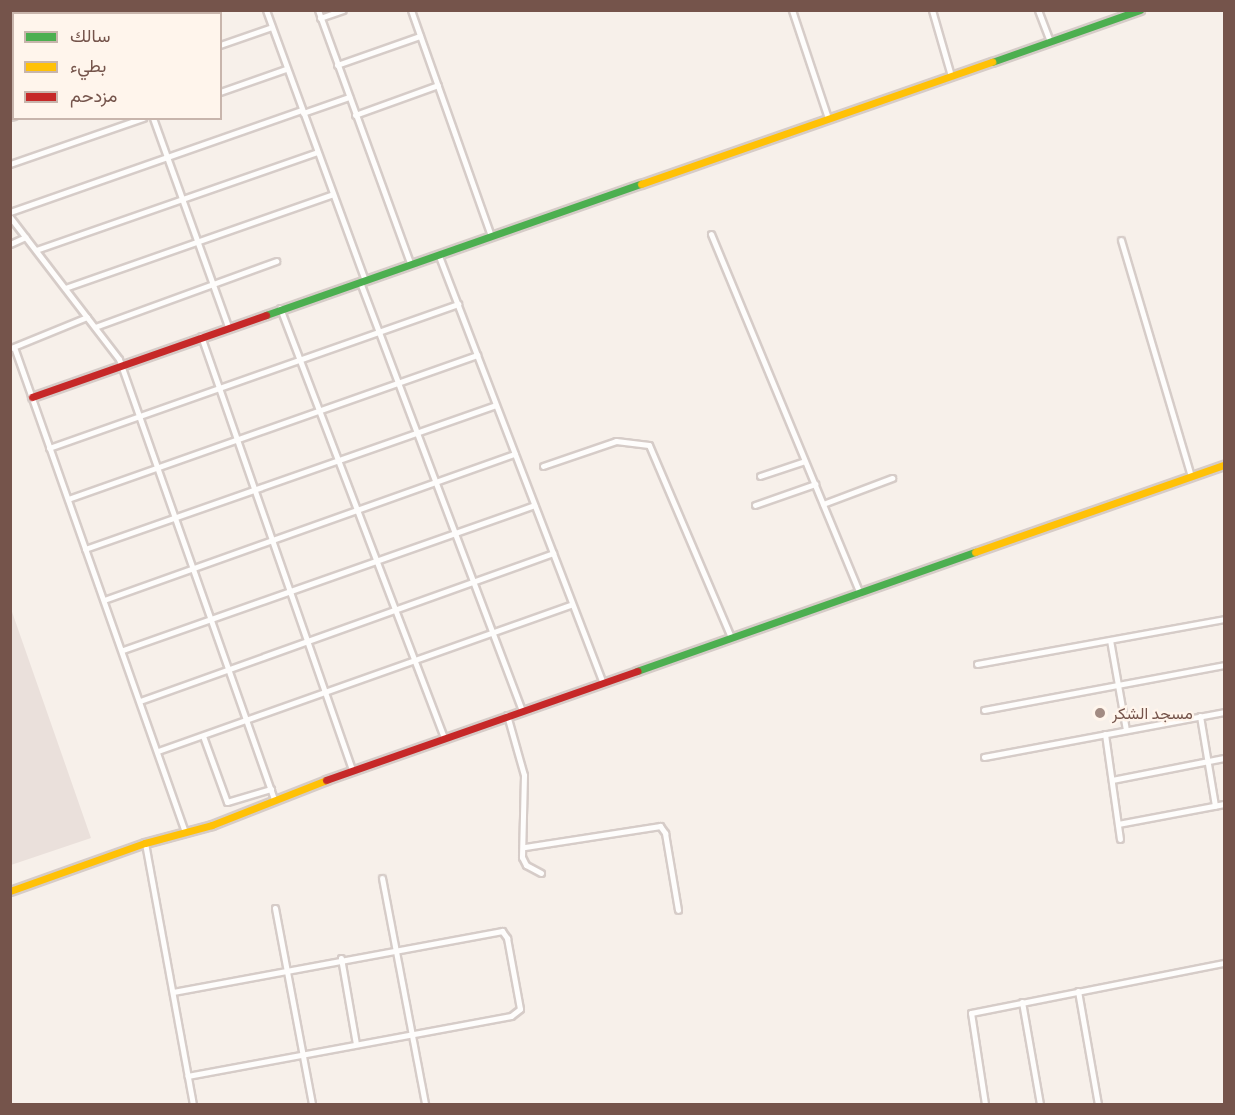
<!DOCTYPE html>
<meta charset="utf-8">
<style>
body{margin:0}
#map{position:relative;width:1235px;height:1115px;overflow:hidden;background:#f7f0ea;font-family:Manrope,Vazirmatn,sans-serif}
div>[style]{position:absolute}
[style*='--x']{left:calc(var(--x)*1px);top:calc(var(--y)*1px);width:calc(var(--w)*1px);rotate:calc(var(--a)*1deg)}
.industrial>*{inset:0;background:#eae0db}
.roads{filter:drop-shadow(2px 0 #d6ccc8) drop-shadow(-2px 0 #d6ccc8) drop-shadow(0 2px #d6ccc8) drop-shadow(0 -2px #d6ccc8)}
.street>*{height:5px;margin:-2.5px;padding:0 2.5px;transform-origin:2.5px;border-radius:2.5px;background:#fefdfc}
.fast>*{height:7px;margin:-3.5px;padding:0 3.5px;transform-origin:3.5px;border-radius:3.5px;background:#4caf50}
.slow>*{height:7px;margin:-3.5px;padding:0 3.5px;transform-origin:3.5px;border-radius:3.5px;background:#ffc107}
.jam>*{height:7px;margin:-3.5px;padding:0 3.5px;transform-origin:3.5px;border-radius:3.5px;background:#c62828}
.dots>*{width:16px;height:16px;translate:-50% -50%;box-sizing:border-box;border:3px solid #fff5ec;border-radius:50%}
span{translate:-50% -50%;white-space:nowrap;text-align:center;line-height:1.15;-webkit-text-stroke:4.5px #fff5ec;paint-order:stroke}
.poi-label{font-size:16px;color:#75544b}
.left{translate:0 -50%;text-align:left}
.frame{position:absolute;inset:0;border:12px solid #75544b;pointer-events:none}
.legend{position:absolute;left:12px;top:12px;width:210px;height:108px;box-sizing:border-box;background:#fff5ec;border:2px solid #c8b5ac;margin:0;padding:8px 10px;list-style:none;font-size:18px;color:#75544b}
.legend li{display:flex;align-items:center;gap:12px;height:30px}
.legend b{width:30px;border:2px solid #c8b5ac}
</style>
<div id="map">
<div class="industrial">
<i style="clip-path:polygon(11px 609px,91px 838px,11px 865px,10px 865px)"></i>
</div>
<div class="roads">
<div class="street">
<i style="--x:66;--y:10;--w:4;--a:63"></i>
<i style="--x:131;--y:10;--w:4;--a:63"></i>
<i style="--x:266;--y:10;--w:288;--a:69.9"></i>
<i style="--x:318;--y:10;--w:271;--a:70"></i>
<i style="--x:411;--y:10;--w:240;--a:70.5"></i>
<i style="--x:792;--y:10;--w:114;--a:71.6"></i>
<i style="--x:932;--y:10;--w:69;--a:73.9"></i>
<i style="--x:1038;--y:10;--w:33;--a:69"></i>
<i style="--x:170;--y:14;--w:10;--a:-24"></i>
<i style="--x:320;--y:18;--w:24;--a:-19"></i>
<i style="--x:10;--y:40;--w:6;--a:45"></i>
<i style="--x:220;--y:45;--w:55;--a:-19.1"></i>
<i style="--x:337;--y:65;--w:88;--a:-19.3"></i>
<i style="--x:10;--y:70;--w:4;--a:-14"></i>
<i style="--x:220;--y:92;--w:70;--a:-19.2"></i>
<i style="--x:303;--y:113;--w:49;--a:-19.2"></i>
<i style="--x:355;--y:115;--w:88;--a:-19.9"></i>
<i style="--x:10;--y:117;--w:4;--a:-14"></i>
<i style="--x:153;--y:118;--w:221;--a:70.2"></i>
<i style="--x:10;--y:164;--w:141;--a:-19.1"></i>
<i style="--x:10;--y:212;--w:309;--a:-19.3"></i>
<i style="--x:10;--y:217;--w:179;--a:52.5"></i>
<i style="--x:119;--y:359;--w:466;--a:70.6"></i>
<i style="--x:711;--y:234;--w:389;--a:67.5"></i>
<i style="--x:1121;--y:240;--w:246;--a:73.5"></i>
<i style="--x:10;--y:244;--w:17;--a:-24"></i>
<i style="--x:36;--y:250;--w:298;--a:-19.2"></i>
<i style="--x:439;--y:256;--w:455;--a:69"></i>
<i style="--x:360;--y:282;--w:458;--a:69.3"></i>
<i style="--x:65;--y:288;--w:284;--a:-19.3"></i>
<i style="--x:280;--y:308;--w:459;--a:69.1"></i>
<i style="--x:95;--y:327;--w:193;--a:-20"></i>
<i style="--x:201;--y:336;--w:460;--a:70.8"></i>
<i style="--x:14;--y:347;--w:514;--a:70.58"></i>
<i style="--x:11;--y:348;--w:82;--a:-22.2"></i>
<i style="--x:49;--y:448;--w:434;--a:-19.4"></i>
<i style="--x:543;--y:466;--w:77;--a:-18.9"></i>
<i style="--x:616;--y:441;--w:33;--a:7"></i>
<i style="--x:649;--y:445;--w:209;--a:66.9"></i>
<i style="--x:760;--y:476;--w:47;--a:-18.4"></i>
<i style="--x:68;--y:499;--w:434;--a:-19.4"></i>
<i style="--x:823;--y:504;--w:74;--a:-20.6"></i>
<i style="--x:755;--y:505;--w:64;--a:-19.3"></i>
<i style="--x:85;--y:549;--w:435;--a:-19.3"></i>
<i style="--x:104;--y:600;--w:436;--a:-19.6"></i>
<i style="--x:1110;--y:640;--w:91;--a:79.9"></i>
<i style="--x:123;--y:650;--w:436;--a:-19.4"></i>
<i style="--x:977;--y:664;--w:251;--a:-10.3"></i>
<i style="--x:140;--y:701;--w:439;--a:-19.7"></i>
<i style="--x:984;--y:710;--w:244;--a:-10.6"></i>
<i style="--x:507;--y:715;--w:62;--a:74.2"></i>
<i style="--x:524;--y:775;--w:82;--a:91.4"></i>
<i style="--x:522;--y:857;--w:9;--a:63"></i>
<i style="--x:526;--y:865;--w:17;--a:28"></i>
<i style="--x:1200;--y:716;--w:91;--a:80.5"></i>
<i style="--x:1105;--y:734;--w:106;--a:81.9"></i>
<i style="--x:203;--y:736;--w:70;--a:70"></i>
<i style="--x:227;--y:802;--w:46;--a:-16.5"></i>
<i style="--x:158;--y:751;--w:439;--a:-19.5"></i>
<i style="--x:984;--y:757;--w:244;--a:-10.6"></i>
<i style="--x:1112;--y:780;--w:114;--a:-11.1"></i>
<i style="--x:1118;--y:824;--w:108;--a:-10.7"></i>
<i style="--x:145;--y:843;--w:265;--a:79.6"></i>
<i style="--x:525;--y:847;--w:137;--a:-8.8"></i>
<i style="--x:660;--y:826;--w:9;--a:54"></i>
<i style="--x:665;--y:833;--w:78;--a:80.4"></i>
<i style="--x:382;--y:878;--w:230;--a:79.2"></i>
<i style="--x:275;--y:908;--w:199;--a:79.3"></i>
<i style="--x:341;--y:958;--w:87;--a:80.1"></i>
<i style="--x:1078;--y:991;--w:115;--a:80"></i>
<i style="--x:173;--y:992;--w:335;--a:-10.5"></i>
<i style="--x:502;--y:931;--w:9;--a:54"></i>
<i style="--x:507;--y:938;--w:72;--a:79.6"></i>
<i style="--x:520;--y:1009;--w:11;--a:142"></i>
<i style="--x:511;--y:1016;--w:329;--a:169.5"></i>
<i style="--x:1022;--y:1002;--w:104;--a:80"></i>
<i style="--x:985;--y:1104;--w:92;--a:-98.7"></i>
<i style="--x:971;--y:1013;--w:258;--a:-11.2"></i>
</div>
<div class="fast">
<i style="--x:992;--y:62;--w:157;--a:-19.4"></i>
<i style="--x:266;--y:315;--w:397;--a:-19.3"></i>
<i style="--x:637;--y:671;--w:358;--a:-19.4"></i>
</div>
<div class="slow">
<i style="--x:641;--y:184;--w:372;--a:-19.2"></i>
<i style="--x:975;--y:552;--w:264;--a:-19.3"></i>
<i style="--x:10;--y:891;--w:143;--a:-19.6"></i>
<i style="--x:145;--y:843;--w:69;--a:-15"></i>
<i style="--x:212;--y:825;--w:123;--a:-21.5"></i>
</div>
<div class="jam">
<i style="--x:32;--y:397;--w:248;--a:-19.3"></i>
<i style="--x:326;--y:780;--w:330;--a:-19.3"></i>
</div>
</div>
<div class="dots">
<i style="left:1100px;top:713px;background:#a28b83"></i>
</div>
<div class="poi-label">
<span class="left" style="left:1112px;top:713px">مسجد الشكر</span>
</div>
<div class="frame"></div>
<ul class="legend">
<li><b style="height:8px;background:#4caf50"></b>سالك</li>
<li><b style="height:8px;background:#ffc107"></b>بطيء</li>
<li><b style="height:8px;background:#c62828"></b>مزدحم</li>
</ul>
</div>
